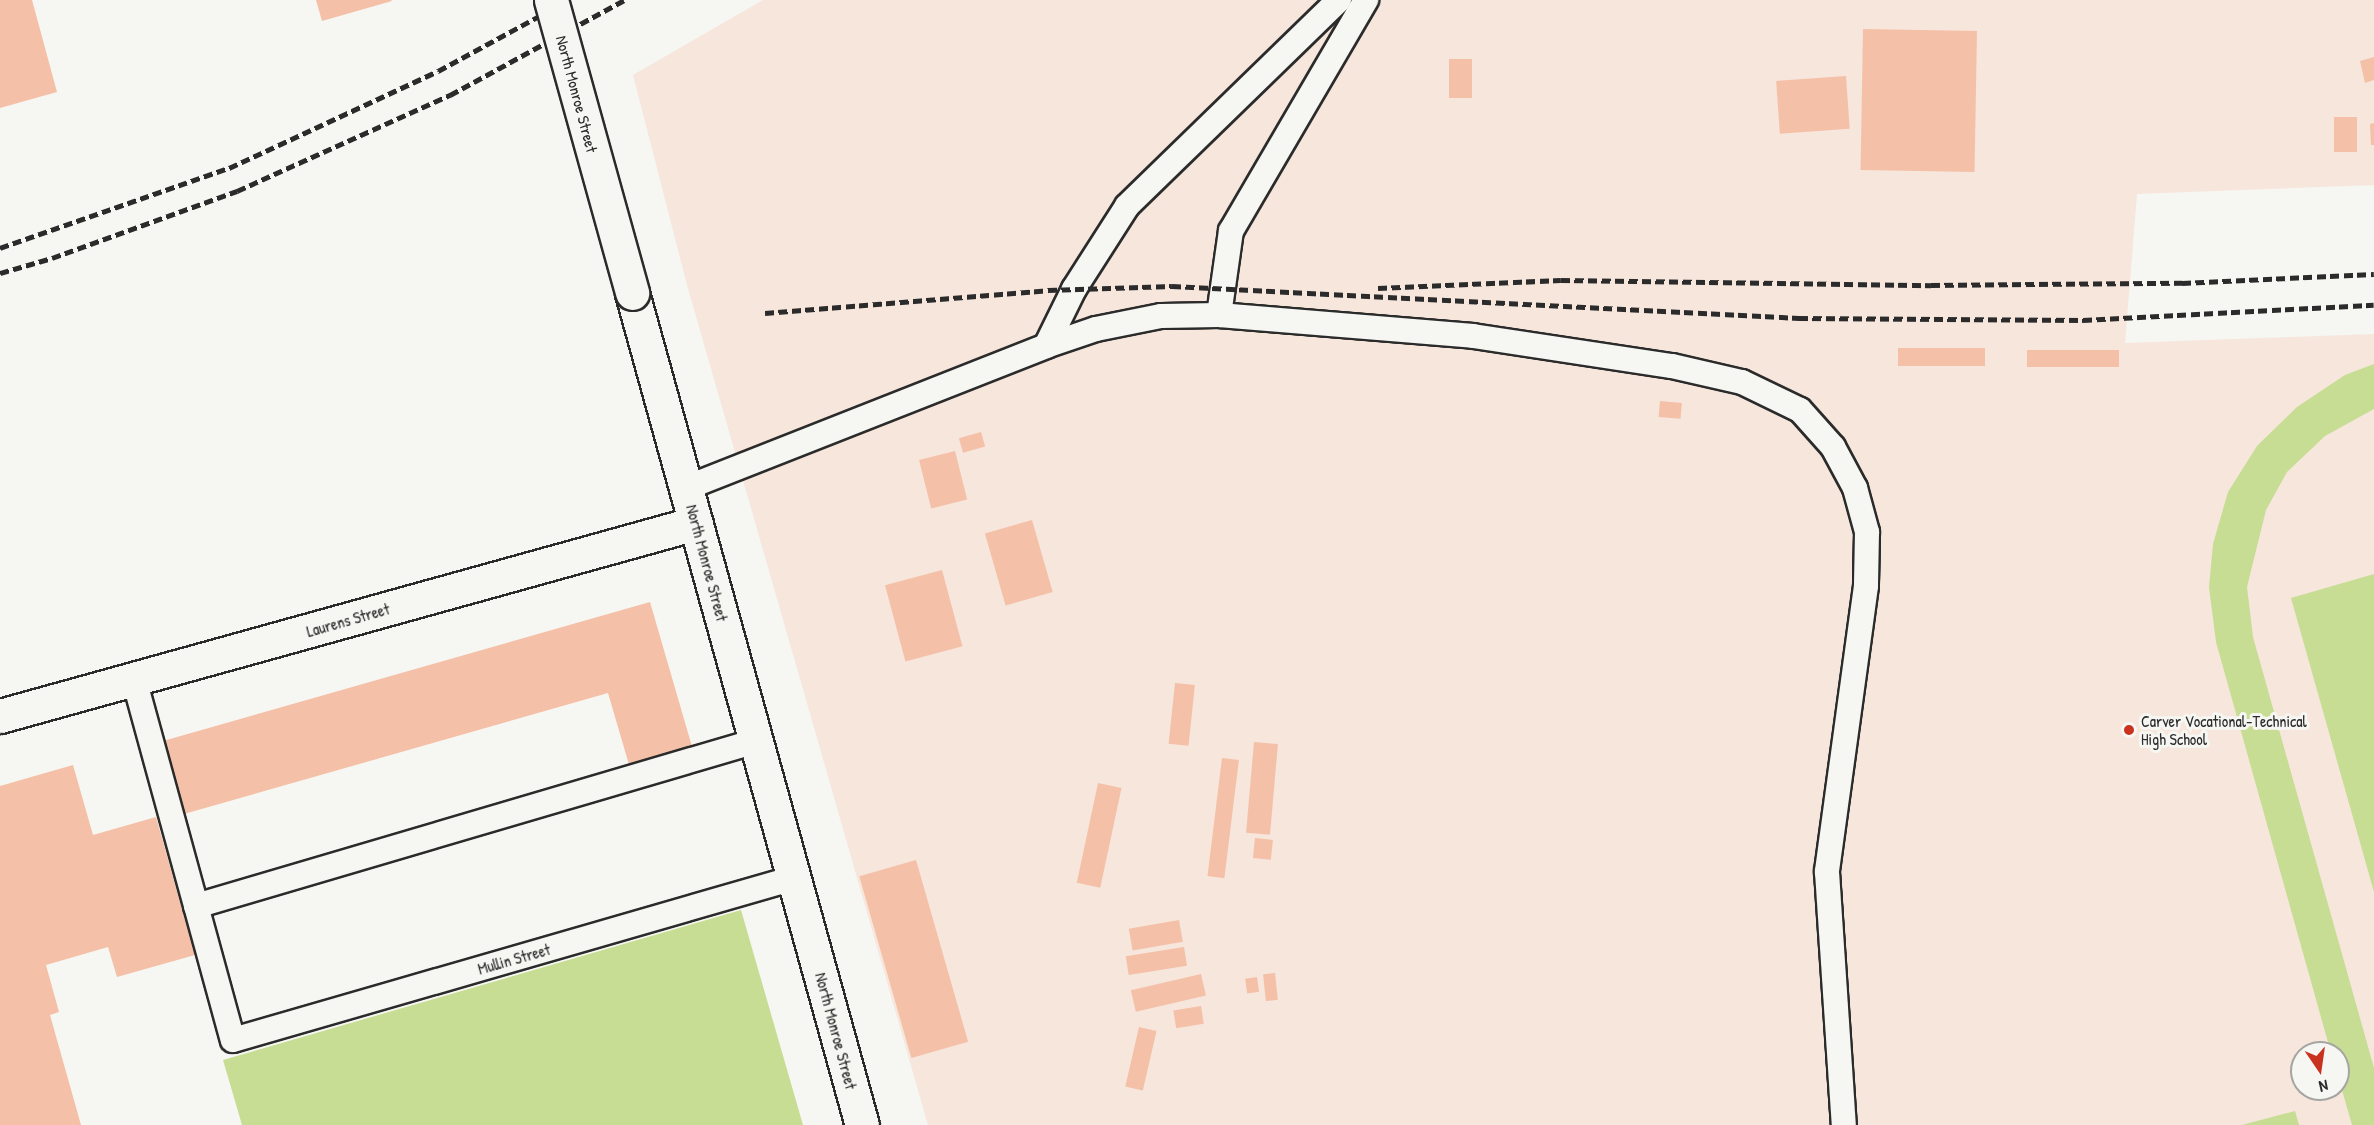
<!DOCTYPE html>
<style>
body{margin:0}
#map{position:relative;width:2374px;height:1125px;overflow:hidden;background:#f6f6f2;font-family:"Patrick Hand",sans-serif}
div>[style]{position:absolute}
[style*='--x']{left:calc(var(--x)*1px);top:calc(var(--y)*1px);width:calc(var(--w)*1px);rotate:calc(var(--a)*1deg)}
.built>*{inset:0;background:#f6e6dc}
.green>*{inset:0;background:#c6dd93}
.building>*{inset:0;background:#f5c0a8;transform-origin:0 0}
.roads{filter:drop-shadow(2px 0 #2b2b2b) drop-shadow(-2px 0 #2b2b2b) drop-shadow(0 2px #2b2b2b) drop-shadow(0 -2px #2b2b2b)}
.service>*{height:24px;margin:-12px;padding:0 12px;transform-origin:12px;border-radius:12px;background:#f6f6f2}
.tertiary>*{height:33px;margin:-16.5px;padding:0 16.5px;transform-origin:16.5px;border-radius:16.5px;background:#f6f6f2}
.primary>*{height:33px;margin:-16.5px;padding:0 16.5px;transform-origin:16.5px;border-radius:16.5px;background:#f6f6f2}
.rail>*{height:4.5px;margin-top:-2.25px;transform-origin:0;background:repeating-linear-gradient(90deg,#2b2b2b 0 9px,transparent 0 13.5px)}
.bridges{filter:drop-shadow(2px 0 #2b2b2b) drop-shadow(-2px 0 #2b2b2b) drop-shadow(0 2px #2b2b2b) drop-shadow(0 -2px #2b2b2b)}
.primary-bridge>*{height:33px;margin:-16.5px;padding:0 16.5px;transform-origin:16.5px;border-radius:16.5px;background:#f6f6f2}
.dots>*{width:16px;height:16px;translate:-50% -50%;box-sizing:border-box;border:3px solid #f6f6f2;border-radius:50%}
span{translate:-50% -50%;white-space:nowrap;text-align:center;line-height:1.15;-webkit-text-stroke:6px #f6f6f2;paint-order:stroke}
.street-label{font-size:16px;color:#2b2b2b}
.poi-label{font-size:16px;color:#2b2b2b}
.left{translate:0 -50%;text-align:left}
.north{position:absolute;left:2290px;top:1041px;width:60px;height:60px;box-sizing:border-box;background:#f6f6f2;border:2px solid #a5a5a2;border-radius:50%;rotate:167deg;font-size:16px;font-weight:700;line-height:24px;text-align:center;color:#2b2b2b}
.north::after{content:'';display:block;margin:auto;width:21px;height:27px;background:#c8321e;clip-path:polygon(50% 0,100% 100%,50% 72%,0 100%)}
</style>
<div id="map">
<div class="built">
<i style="clip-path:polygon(evenodd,763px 0,2374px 0,2374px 185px,2137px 194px,2125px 343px,2374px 334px,2374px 1125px,928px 1125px,687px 285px,633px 75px,763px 0,2302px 1053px,2338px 1053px,2338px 1089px,2302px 1089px,2302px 1053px)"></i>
</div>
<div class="green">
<i style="clip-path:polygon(2374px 364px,2374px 409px,2325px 436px,2287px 472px,2266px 510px,2247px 587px,2253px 637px,2374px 1068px,2374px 1125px,2352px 1125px,2338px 1076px,2338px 1053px,2331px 1053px,2216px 642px,2209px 587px,2213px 544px,2228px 492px,2257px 446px,2297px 407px,2345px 375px)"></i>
<i style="clip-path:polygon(2374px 574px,2374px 892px,2291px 598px)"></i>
<i style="clip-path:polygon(741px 910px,803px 1125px,242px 1125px,223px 1060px)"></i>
<i style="clip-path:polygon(2295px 1111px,2299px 1125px,2242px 1125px)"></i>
</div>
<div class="building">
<i style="clip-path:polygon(0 0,32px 0,57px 92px,0 108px)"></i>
<i style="clip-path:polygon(316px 0,391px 0,392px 1px,322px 21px)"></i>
<i style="left:1863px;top:29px;width:114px;height:141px;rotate:1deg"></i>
<i style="clip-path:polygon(2374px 57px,2374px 80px,2365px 83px,2360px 61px)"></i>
<i style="left:1449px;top:59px;width:23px;height:39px"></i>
<i style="left:1846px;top:76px;width:53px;height:70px;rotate:86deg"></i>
<i style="left:2334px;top:117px;width:23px;height:35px"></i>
<i style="clip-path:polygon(2374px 123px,2374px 145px,2371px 145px,2370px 124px)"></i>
<i style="left:1985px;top:348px;width:18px;height:87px;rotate:90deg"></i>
<i style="left:2119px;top:350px;width:17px;height:92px;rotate:90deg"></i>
<i style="left:1660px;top:401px;width:22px;height:16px;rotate:5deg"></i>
<i style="left:981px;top:432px;width:15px;height:23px;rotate:74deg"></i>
<i style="left:955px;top:451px;width:50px;height:37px;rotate:76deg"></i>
<i style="left:1032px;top:520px;width:75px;height:49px;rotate:74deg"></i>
<i style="left:942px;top:570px;width:79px;height:59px;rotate:75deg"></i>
<i style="clip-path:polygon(650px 602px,693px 750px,630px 768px,608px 693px,184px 814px,163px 741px)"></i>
<i style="left:1175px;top:683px;width:20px;height:61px;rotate:6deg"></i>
<i style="left:1254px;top:742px;width:24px;height:91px;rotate:5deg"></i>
<i style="left:1222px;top:758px;width:17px;height:119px;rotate:7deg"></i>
<i style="clip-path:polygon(73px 765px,93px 835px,156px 817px,195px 955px,117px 977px,108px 947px,46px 965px,59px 1012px,50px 1015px,81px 1125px,0 1125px,0 786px)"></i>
<i style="left:1098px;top:783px;width:24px;height:102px;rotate:12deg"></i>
<i style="left:1255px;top:838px;width:18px;height:20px;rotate:6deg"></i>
<i style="left:916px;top:860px;width:189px;height:59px;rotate:74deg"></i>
<i style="left:1179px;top:920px;width:22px;height:51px;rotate:80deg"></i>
<i style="left:1184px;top:947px;width:19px;height:59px;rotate:81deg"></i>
<i style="left:1275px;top:973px;width:27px;height:12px;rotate:84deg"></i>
<i style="left:1201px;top:974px;width:22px;height:72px;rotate:77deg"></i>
<i style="left:1257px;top:977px;width:15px;height:12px;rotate:82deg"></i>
<i style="left:1201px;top:1006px;width:18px;height:28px;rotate:81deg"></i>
<i style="left:1139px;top:1027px;width:18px;height:61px;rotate:13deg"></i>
</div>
<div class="roads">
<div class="service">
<i style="--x:1219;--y:315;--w:85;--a:-81.9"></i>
<i style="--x:1231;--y:231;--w:268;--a:-59.7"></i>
<i style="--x:1046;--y:346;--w:64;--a:-63.8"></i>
<i style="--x:1074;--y:289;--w:98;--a:-57.4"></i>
<i style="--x:1127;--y:206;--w:296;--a:-44.2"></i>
<i style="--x:686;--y:488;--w:387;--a:-21.5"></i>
<i style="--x:1046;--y:346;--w:53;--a:-18.8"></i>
<i style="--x:1096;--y:329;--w:66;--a:-11.3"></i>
<i style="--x:1161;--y:316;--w:58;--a:-1"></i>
<i style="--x:1219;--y:315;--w:255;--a:4.7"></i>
<i style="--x:1473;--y:336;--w:201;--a:8.6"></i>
<i style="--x:1672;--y:366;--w:72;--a:12.9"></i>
<i style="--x:1742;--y:382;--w:64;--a:25.8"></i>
<i style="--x:1800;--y:410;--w:50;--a:48.3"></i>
<i style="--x:1833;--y:447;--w:47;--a:61.8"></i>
<i style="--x:1855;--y:488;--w:46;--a:74.7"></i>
<i style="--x:1867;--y:532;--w:54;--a:91.1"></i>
<i style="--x:1866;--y:586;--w:289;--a:97.8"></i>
<i style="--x:1827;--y:872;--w:254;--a:86.2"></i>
<i style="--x:134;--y:679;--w:374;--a:74.7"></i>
<i style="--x:233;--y:1040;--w:584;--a:-16.11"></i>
<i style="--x:196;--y:906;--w:584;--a:-16.42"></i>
</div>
<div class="tertiary">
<i style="--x:0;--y:716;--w:722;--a:-15.5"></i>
</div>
<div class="primary">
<i style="--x:632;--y:293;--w:863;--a:74.55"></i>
</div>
</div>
<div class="rail">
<i style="--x:0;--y:248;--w:243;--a:-19.3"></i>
<i style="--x:229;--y:168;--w:230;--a:-24.9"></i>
<i style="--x:438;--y:71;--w:149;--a:-28.5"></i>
<i style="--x:0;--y:273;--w:54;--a:-16.1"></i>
<i style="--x:52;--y:258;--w:197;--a:-19.9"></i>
<i style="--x:237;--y:191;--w:234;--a:-24.3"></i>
<i style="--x:450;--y:95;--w:198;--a:-28.6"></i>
<i style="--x:1378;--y:288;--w:183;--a:-2.5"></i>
<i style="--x:1561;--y:280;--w:370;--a:0.8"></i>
<i style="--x:1931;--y:285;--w:251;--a:-0.5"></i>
<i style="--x:2182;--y:283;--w:192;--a:-2.7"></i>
<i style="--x:765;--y:313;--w:284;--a:-4.6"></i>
<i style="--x:1048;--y:290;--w:124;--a:-1.8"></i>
<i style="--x:1172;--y:286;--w:628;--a:2.92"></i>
<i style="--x:1799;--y:318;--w:284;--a:0.4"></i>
<i style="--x:2083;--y:320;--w:291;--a:-3"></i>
</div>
<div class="bridges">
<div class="primary-bridge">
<i style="--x:551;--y:0;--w:304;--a:74.5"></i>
</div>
</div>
<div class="dots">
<i style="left:2129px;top:730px;background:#c8321e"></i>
</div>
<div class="street-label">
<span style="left:577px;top:94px;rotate:75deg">North Monroe Street</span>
<span style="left:707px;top:563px;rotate:75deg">North Monroe Street</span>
<span style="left:348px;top:620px;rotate:-16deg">Laurens Street</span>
<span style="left:514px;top:959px;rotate:-16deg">Mullin Street</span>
<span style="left:836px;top:1031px;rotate:75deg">North Monroe Street</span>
</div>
<div class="poi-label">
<span class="left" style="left:2141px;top:730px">Carver Vocational-Technical<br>High School</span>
</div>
<div class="north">N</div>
</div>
